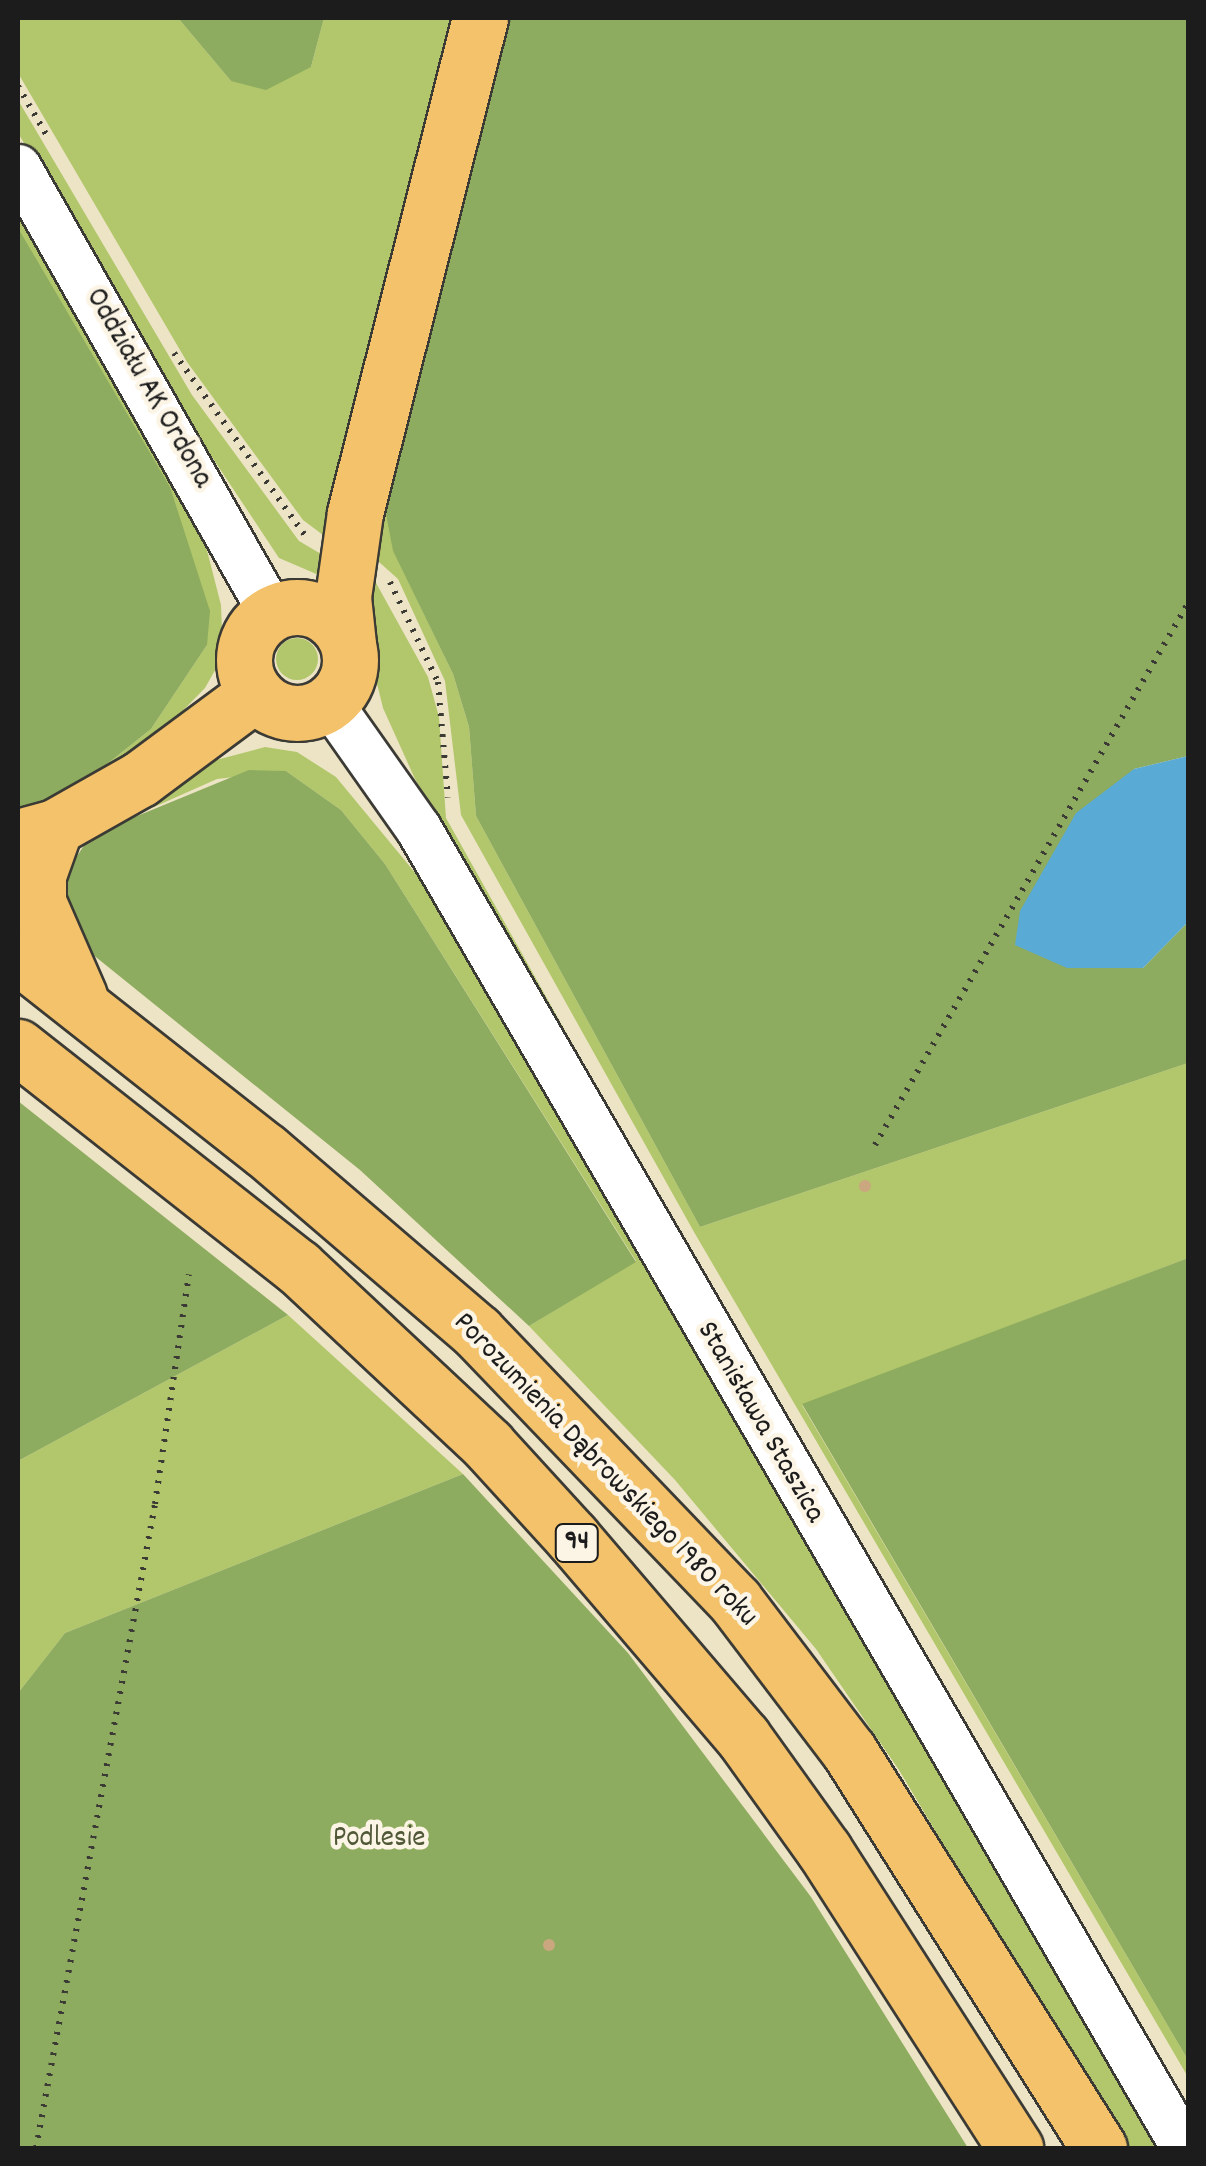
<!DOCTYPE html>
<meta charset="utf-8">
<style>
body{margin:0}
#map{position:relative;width:1206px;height:2166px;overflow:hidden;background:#ede4c5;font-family:Dekko,sans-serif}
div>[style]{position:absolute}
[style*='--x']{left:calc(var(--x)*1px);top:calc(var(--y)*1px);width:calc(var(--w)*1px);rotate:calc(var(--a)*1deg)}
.green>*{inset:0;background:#b2c76b}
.round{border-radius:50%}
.forest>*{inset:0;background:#8dac5f}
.water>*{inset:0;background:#59aad4}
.building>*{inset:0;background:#cba77f}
.path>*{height:6px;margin-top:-3px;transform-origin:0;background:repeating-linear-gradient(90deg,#3b3a35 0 2.5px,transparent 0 10.5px)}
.roads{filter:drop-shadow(2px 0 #3b3a35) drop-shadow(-2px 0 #3b3a35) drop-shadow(0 2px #3b3a35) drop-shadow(0 -2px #3b3a35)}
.minor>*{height:45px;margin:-22.5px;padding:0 22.5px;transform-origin:22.5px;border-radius:22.5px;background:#fff}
.major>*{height:55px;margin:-27.5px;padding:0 27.5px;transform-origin:27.5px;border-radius:27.5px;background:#f3c26a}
.major>.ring{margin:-27.5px;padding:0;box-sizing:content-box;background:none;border:55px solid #f3c26a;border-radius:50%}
.highway>*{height:55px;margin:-27.5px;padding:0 27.5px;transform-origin:27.5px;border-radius:27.5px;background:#f3c26a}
span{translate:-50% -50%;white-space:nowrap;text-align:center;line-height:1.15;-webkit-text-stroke:9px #fcf5e5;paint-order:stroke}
.shield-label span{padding:2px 8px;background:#fcf5e5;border:2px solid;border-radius:8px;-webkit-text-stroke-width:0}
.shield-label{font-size:28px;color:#1c1c1c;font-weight:700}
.street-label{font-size:30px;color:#1c1c1c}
.park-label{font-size:30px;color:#505838}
.frame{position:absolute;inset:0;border:20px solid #1c1c1c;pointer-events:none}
</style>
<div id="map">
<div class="green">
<i style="clip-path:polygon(18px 18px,178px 18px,231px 81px,311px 67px,324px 18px,459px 18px,335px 544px,303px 520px,187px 362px,18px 73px)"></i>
<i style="clip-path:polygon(18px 100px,192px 395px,299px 541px,333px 561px,321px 576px,279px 558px,210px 454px,18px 133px)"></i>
<i style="clip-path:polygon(18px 204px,200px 523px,221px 605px,223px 656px,205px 688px,156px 738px,87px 780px,151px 729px,207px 645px,18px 228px)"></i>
<i style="clip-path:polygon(388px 445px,393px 550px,453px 674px,469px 727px,476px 816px,700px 1227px,1188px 1063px,1188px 1258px,802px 1405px,1188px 2060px,1188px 2077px,694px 1232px,461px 815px,445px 681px,398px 579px,369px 553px)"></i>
<i style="clip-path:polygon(370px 572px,428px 677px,439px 717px,446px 818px,702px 1275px,1188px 2105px,1188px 2117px,415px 779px,383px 708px,368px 647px)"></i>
<i class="round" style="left:276px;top:638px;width:42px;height:42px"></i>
<i style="clip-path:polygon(265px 747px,297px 752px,336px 777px,426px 886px,1159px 2148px,1124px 2148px,899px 1770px,816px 1649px,675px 1480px,529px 1326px,636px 1261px,385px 864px,341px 810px,286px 771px,217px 779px,91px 835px,205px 763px)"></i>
<i style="clip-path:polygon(288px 1315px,463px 1474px,65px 1633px,18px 1693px,18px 1461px)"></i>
</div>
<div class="forest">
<i style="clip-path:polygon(178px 18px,324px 18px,311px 67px,266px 90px,231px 81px)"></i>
<i style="clip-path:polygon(501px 18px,1188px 18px,1188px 756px,1134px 769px,1067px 968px,1143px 968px,1188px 922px,1188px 1063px,700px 1227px,476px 816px,469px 727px,453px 674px,393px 551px,386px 514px,394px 447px)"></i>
<i style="clip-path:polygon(18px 228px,170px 487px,210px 611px,207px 645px,151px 729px,87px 780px,18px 815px)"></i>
<i style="clip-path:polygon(249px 770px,286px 771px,341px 810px,385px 864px,636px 1262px,529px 1326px,360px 1170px,71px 937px,63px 877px,91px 835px)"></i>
<i style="clip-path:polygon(18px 1101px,288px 1315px,18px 1461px)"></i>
<i style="clip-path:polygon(1188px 1258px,1188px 2060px,802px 1404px)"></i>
<i style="clip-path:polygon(463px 1474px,628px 1653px,811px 1897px,968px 2148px,18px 2148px,18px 1693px,65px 1633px)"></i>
</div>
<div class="water">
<i style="clip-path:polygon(1188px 756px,1188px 922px,1143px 968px,1067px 968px,1015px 945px,1020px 911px,1076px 813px,1134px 769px)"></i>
</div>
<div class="building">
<i class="round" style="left:859px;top:1180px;width:12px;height:12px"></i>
<i class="round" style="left:543px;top:1939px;width:12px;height:12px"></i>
</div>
<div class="path">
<i style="--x:18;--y:86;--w:61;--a:59.7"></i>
<i style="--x:174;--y:353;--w:226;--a:54.3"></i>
<i style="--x:390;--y:582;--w:111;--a:64.4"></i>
<i style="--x:438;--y:682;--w:116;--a:85.1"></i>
<i style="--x:875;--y:1145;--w:626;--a:-59.99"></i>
<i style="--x:36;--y:2148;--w:655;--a:-79.53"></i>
<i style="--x:155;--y:1504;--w:232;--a:-81.6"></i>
</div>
<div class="roads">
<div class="minor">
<i style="--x:18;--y:167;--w:514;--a:60.39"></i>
<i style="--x:329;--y:702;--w:154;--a:54.8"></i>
<i style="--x:418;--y:828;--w:1526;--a:59.87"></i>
</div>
<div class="major">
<i class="ring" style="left:244px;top:607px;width:51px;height:51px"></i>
<i style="--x:55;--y:827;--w:51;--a:109.5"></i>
<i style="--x:38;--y:875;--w:27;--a:90"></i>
<i style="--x:38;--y:902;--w:103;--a:66.4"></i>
<i style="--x:18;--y:837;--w:38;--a:-15"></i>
<i style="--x:55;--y:827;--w:98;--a:-29.5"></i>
<i style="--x:140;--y:779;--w:144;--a:-36.6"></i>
<i style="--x:18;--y:956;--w:315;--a:38.2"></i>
<i style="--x:266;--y:1151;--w:278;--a:40.6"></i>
<i style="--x:477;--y:1332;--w:373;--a:46.2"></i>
<i style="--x:735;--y:1601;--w:188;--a:52.8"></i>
<i style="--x:849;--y:1751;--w:469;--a:57.8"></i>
<i style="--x:18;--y:1047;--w:356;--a:38.2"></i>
<i style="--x:298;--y:1267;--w:260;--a:43.1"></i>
<i style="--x:488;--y:1445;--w:125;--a:47.6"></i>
<i style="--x:572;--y:1537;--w:263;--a:49.5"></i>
<i style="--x:743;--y:1737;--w:139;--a:54.4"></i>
<i style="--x:824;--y:1850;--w:354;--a:57.3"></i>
</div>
<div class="highway">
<i style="--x:348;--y:644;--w:47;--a:-96.1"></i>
<i style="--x:343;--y:597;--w:85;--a:-81.9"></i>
<i style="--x:355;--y:513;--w:511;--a:-75.83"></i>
</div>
</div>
<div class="shield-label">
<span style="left:577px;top:1543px">94</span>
</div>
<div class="street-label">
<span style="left:147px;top:389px;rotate:60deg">Oddziału AK Ordona</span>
<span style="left:759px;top:1423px;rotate:60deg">Stanisława Staszica</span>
<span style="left:604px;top:1471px;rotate:46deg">Porozumienia Dąbrowskiego 1980 roku</span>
</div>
<div class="park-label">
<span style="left:379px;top:1840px">Podlesie</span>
</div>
<div class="frame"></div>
</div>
